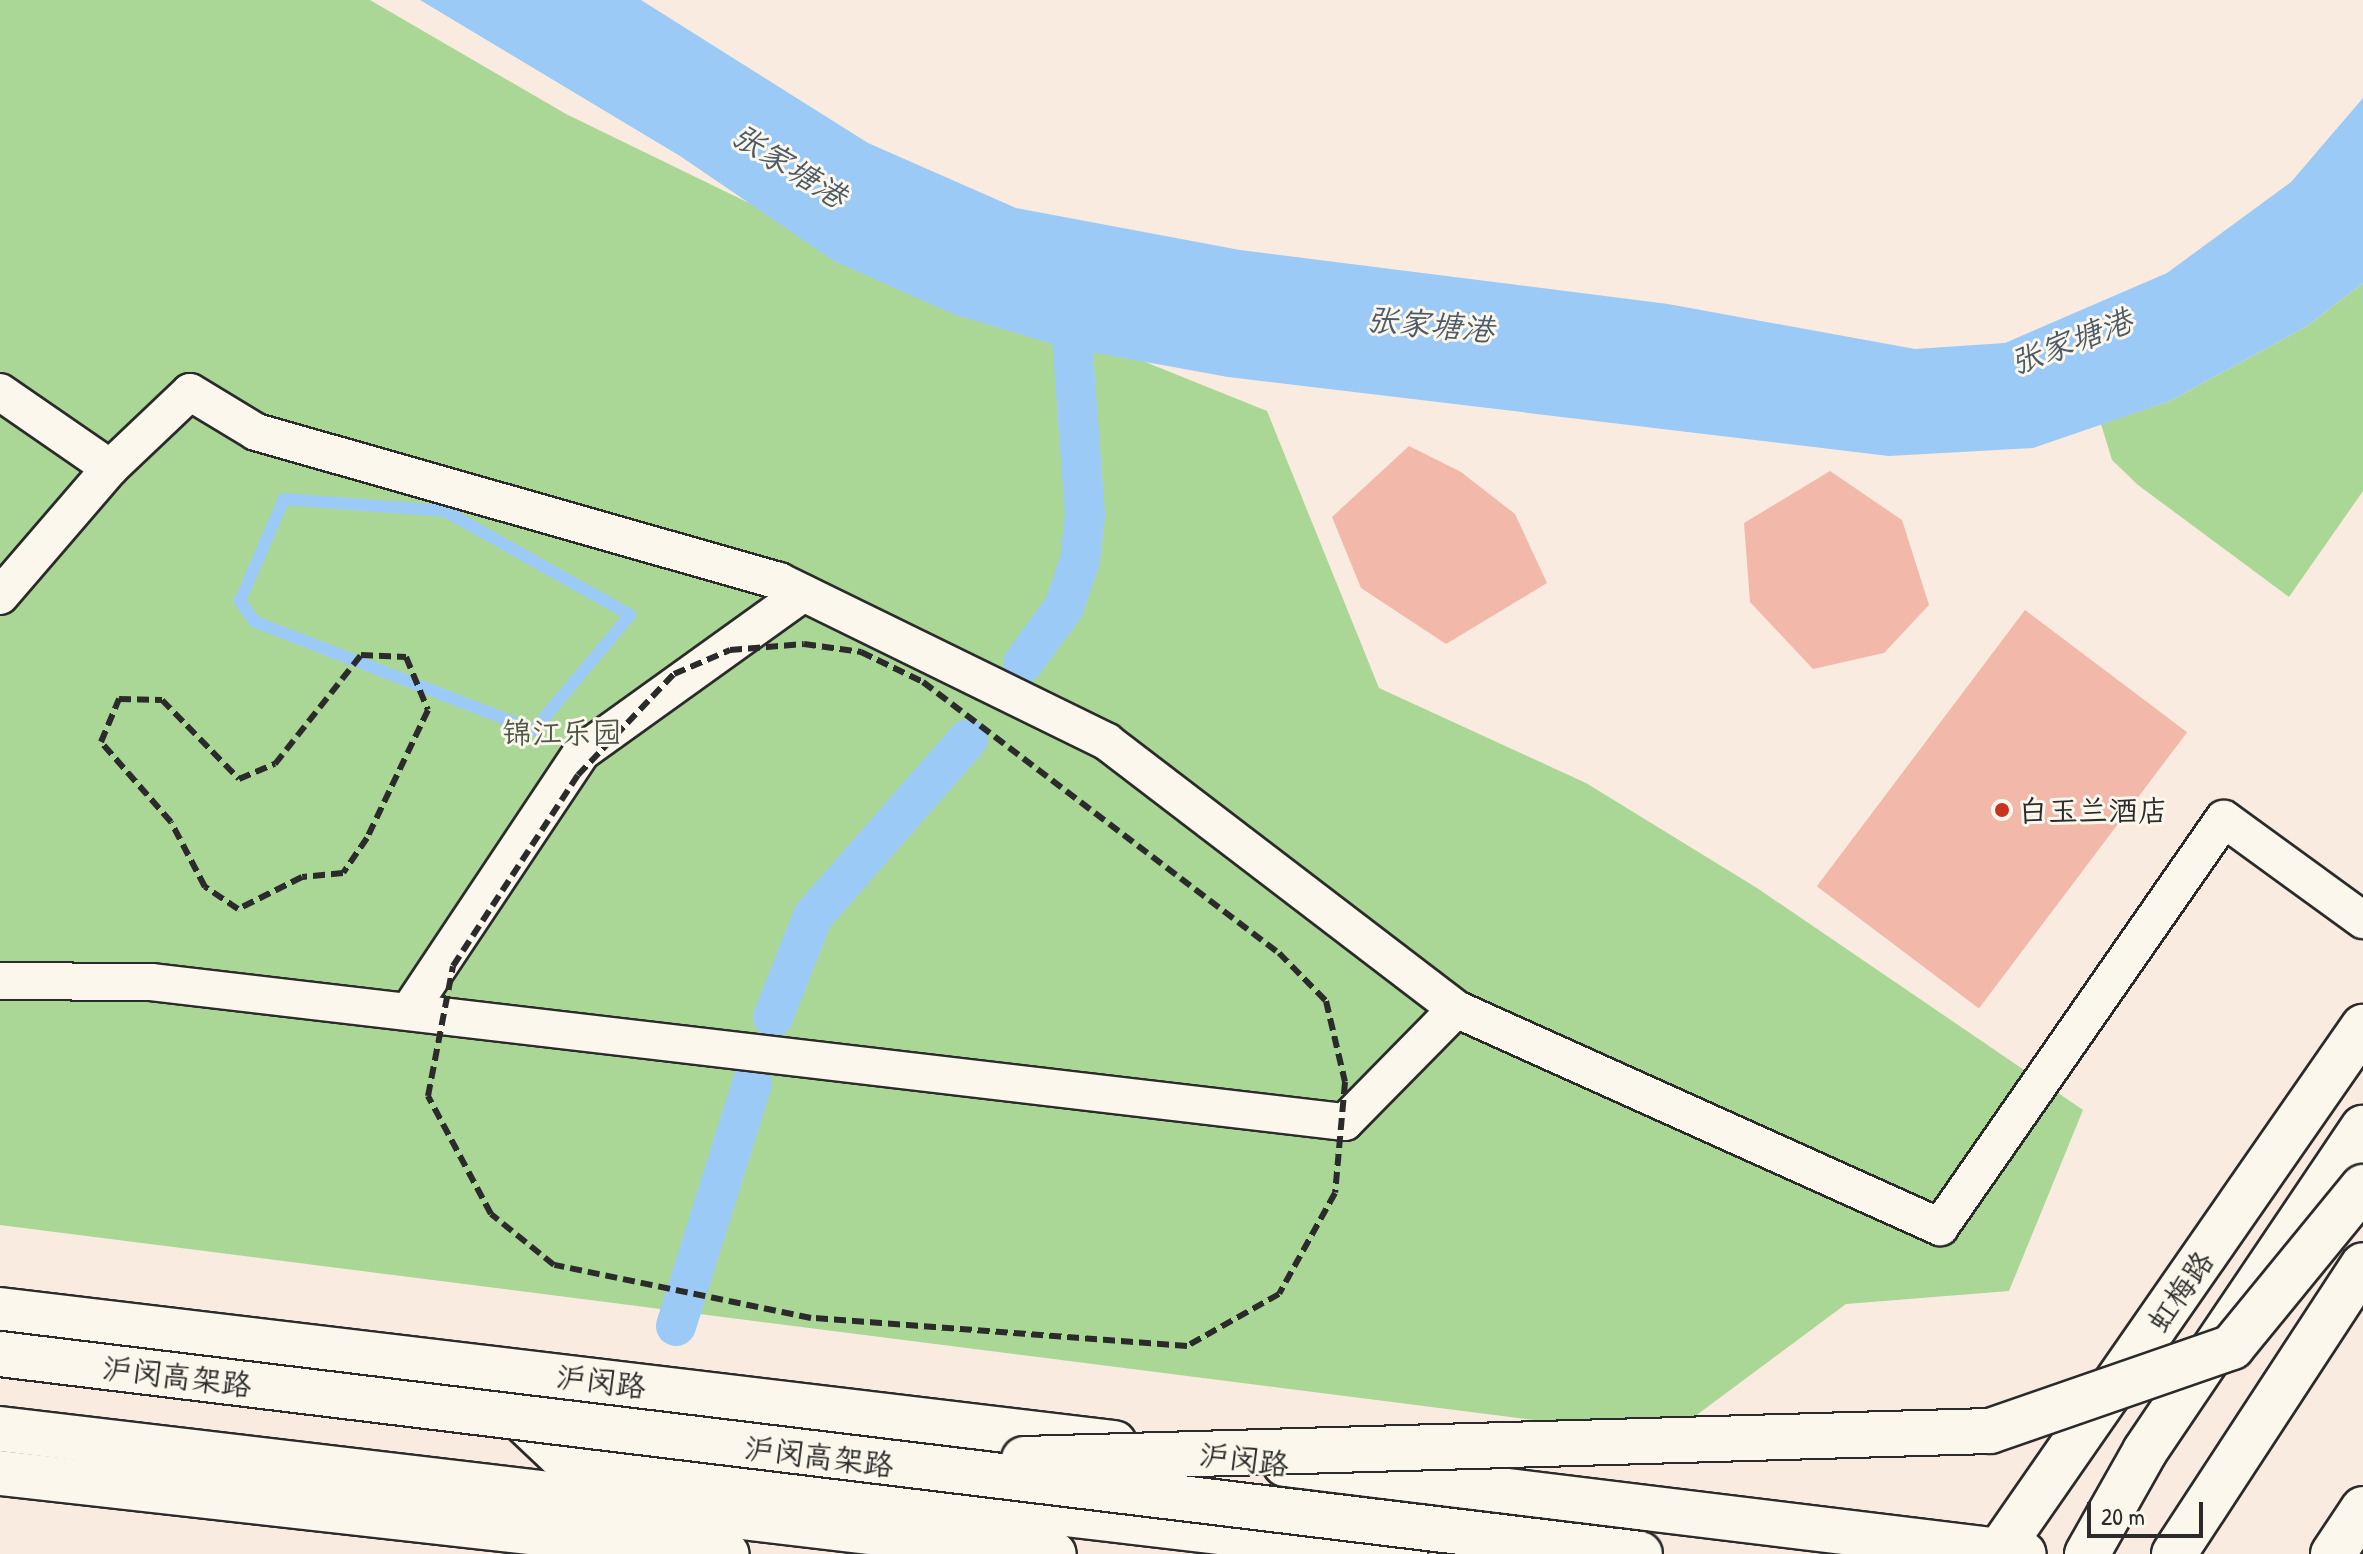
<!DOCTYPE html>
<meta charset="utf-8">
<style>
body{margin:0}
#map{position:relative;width:2363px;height:1554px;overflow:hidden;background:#f9ebdf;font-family:"Patrick Hand","LXGW WenKai TC",sans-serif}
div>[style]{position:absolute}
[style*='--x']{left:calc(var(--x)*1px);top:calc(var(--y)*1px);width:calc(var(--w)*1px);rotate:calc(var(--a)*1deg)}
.green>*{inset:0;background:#abd796}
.water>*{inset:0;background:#9bcaf6}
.stream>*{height:12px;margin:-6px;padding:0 6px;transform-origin:6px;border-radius:6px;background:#9bcaf6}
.canal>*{height:40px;margin:-20px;padding:0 20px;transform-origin:20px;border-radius:20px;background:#9bcaf6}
.building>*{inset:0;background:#f2b9aa;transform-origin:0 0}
.roads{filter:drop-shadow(2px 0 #2b2b2b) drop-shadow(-2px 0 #2b2b2b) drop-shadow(0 2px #2b2b2b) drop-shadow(0 -2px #2b2b2b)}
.street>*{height:36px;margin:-18px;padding:0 18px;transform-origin:18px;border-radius:18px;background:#fbf7ec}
.primary>*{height:44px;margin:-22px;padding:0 22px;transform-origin:22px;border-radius:22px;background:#fbf7ec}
.highway>*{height:44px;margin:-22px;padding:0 22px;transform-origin:22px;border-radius:22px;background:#fbf7ec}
.rail>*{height:6px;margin-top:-3px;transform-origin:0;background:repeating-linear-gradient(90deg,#2b2b2b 0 12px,transparent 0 18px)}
.bridges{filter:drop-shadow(2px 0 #2b2b2b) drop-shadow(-2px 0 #2b2b2b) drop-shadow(0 2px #2b2b2b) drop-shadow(0 -2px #2b2b2b)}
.highway-bridge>*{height:44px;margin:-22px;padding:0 22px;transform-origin:22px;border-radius:22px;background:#fbf7ec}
.dots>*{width:22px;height:22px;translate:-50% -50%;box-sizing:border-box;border:4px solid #fbf7ec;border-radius:50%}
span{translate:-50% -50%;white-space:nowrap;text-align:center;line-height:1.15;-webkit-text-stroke:6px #fbf7ec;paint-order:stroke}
.park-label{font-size:30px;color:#4b5646}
.poi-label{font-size:30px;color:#2b2b2b}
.left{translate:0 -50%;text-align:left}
.street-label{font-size:30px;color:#2b2b2b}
.water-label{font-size:32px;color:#4d5b68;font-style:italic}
.scale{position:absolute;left:2087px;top:1502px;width:116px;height:36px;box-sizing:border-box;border:4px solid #2b2b2b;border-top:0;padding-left:10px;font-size:24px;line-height:28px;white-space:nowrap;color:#2b2b2b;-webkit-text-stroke:6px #fbf7ec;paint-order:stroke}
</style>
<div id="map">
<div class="green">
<i style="clip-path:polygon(0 0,370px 0,566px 114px,747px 202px,1267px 411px,1379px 688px,1586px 783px,1757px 888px,2083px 1110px,2009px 1291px,1846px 1304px,1667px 1437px,0 1225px)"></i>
<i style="clip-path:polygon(2363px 283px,2363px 491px,2289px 597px,2138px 485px,2112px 460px,2101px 424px,2170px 401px,2307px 326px)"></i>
</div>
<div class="water">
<i style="clip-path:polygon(420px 0,641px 0,868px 143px,1016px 208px,1240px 250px,1668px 304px,1915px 349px,2005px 343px,2167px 273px,2291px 182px,2363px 98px,2363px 283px,2307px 326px,2170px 401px,2033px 448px,1889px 456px,1228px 377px,1063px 347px,953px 314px,834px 261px,680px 156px)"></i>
</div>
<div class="stream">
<i style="--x:284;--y:499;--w:161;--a:4.3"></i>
<i style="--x:445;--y:511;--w:212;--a:29.3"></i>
<i style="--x:630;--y:615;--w:150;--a:129.9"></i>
<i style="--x:534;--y:730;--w:299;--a:-158.8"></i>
<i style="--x:255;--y:622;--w:26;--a:-126"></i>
<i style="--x:240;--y:601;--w:111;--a:-66.7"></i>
</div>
<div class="canal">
<i style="--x:1023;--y:663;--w:69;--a:-53.8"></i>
<i style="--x:1064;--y:607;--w:50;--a:-71.2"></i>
<i style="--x:1080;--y:560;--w:45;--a:-83.7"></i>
<i style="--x:1085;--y:515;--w:220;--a:-94.2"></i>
<i style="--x:773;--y:1017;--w:109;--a:-68.4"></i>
<i style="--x:813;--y:916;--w:235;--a:-48.8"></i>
<i style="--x:676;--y:1326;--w:254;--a:-72.6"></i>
</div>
<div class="building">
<i style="clip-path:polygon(1409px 446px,1461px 472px,1515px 514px,1547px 583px,1446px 644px,1361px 588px,1332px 517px)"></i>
<i style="clip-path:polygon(1830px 471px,1902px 520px,1929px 605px,1884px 653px,1813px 669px,1750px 602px,1744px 523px)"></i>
<i style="left:2025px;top:610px;width:203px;height:346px;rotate:37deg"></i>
</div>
<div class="roads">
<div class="street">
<i style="--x:0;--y:392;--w:134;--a:34.6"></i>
<i style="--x:0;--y:596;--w:169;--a:-49.3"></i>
<i style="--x:110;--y:468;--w:110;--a:-43.5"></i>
<i style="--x:190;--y:392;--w:77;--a:31.2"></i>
<i style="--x:256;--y:432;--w:544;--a:15.9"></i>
<i style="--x:779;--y:581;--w:365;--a:26.1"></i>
<i style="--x:1107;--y:742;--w:439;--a:37.4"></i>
<i style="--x:1456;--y:1009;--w:531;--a:24.25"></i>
<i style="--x:1940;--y:1227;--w:497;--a:-55.2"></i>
<i style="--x:2224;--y:819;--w:172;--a:36"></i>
<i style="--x:0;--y:981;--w:151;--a:0.4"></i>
<i style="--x:151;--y:982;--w:1202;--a:6.69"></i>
<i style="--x:1345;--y:1122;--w:158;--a:-45.5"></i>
<i style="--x:409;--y:1011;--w:311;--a:-56.3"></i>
<i style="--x:582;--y:752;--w:272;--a:-35.7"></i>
</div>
<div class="primary">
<i style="--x:0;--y:1310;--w:1122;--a:6.81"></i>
<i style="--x:504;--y:1402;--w:76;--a:43.4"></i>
<i style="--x:559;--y:1454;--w:852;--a:6.74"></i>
<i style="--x:1285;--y:1464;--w:744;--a:6.94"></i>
<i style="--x:0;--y:1473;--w:731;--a:6.36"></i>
<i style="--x:1997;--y:1554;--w:642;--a:-55.22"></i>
<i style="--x:2087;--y:1554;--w:118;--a:-60.6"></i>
<i style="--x:2145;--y:1451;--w:390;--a:-56"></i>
<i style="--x:2174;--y:1554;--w:345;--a:-56.8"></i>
</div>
<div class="highway">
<i style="--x:0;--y:1429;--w:1061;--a:6.76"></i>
<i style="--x:2333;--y:1554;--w:54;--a:-56.3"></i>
</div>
</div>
<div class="rail">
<i style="--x:804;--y:644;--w:58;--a:8"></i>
<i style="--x:861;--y:652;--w:69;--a:25.8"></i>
<i style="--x:923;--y:682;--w:447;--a:37.3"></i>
<i style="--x:1279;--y:953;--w:67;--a:45.6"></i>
<i style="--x:1326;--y:1001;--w:83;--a:76.8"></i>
<i style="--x:1345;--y:1082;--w:111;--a:95.1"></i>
<i style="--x:1335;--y:1193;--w:115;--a:119"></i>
<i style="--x:1279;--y:1294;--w:106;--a:150.5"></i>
<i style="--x:1187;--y:1346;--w:377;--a:-175.7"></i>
<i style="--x:811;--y:1318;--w:262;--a:-168.3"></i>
<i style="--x:554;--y:1265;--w:81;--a:-141"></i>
<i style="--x:491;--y:1214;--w:134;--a:-118.1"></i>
<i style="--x:428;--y:1096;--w:132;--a:-79.1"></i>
<i style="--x:453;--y:966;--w:228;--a:-56.8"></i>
<i style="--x:578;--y:775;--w:139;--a:-46.5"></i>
<i style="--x:674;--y:674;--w:61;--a:-23.2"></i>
<i style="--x:730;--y:650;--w:74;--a:-4.6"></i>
<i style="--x:361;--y:655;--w:45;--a:2.5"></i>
<i style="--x:406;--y:657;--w:57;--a:67.5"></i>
<i style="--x:428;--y:710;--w:142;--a:115.5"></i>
<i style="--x:367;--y:838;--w:42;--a:124.4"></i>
<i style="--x:343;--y:873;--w:41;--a:174.4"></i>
<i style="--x:302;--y:877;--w:72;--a:153.4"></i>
<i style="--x:238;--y:909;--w:40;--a:-146"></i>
<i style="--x:205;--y:887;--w:73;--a:-117.6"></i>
<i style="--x:171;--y:822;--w:106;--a:-131.2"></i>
<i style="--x:101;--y:742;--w:47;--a:-67.3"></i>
<i style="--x:119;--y:699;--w:43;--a:1.3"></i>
<i style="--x:162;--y:700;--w:110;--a:45.7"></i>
<i style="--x:239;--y:779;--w:39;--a:-23"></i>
<i style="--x:275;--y:764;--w:139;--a:-51.7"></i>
</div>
<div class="bridges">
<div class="highway-bridge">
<i style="--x:0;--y:1354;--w:1652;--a:6.95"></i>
<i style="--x:1024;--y:1459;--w:966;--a:-1.66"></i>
<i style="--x:1990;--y:1431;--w:256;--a:-19.1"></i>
<i style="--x:2232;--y:1347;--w:207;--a:-50.7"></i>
</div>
</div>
<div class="dots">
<i style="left:2002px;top:810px;background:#c8321e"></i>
</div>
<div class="park-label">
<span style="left:562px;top:732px">锦江乐园</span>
</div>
<div class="poi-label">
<span class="left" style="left:2018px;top:810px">白玉兰酒店</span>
</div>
<div class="street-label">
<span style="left:2180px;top:1291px;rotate:-55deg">虹梅路</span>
<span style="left:177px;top:1376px;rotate:7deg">沪闵高架路</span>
<span style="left:601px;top:1381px;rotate:7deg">沪闵路</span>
<span style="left:819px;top:1456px;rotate:7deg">沪闵高架路</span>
<span style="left:1244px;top:1459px;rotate:7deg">沪闵路</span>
</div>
<div class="water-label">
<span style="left:789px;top:166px;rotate:32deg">张家塘港</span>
<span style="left:1430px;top:325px;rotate:5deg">张家塘港</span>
<span style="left:2071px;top:342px;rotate:-21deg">张家塘港</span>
</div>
<div class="scale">20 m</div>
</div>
